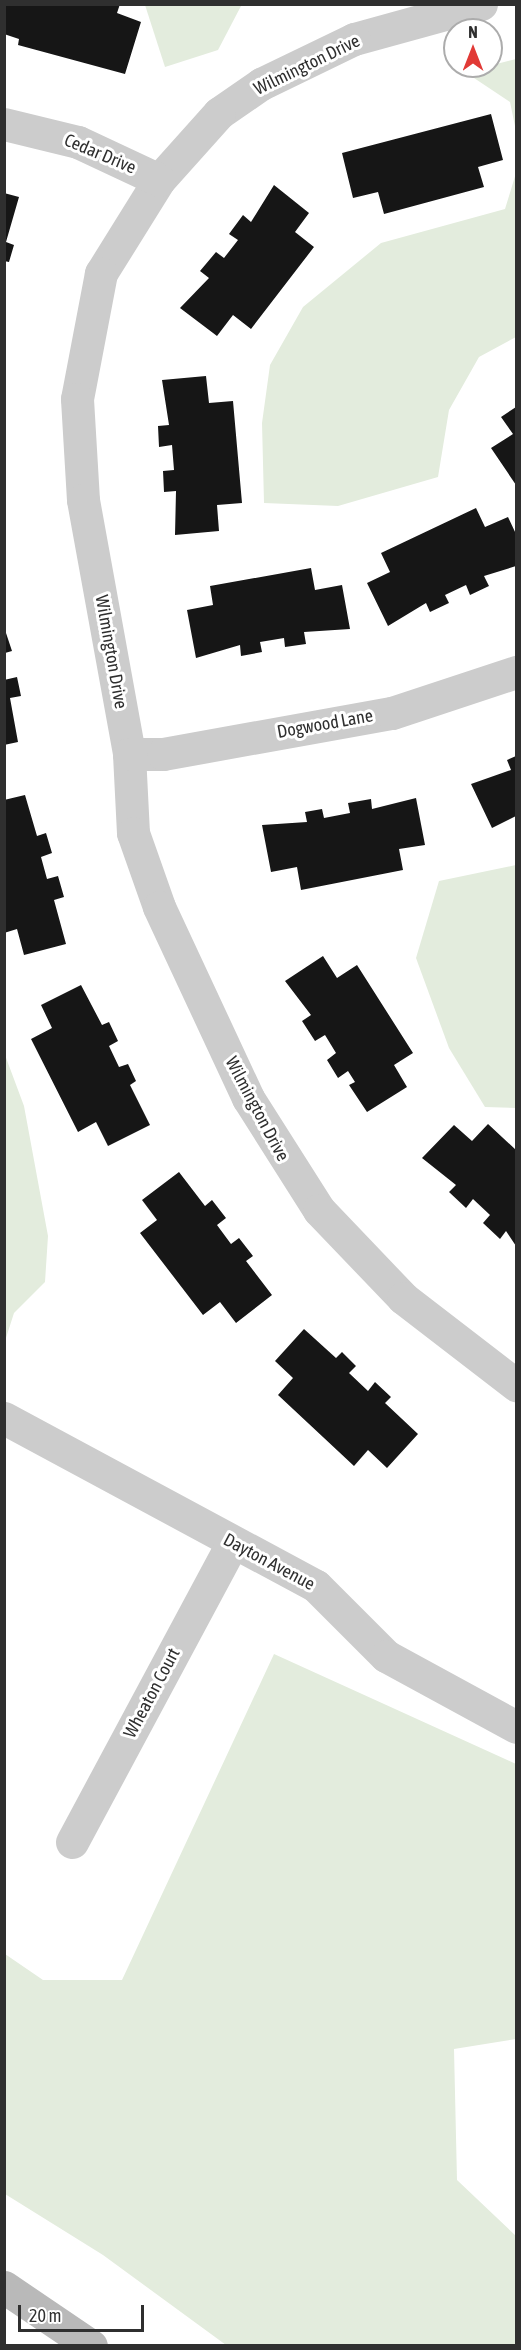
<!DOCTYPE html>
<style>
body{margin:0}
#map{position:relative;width:521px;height:2350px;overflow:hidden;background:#fff;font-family:"Asap Condensed",sans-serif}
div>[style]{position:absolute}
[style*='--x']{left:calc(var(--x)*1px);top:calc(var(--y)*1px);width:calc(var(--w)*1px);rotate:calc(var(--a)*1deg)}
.green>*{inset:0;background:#e3ecdd}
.building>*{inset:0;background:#161616}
.street>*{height:33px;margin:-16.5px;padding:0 16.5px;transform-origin:16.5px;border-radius:16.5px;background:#ccc}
.secondary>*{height:33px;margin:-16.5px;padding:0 16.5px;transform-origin:16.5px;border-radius:16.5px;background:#b9b9b9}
span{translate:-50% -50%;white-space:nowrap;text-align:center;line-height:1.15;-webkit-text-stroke:6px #fff;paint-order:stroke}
.street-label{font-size:18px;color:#2f2f2f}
.frame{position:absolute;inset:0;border:6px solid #2f2f2f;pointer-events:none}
.north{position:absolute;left:443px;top:18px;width:60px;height:60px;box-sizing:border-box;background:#fff;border:2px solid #acacac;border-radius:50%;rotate:0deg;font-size:16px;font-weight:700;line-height:24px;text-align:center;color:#2f2f2f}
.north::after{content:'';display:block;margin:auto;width:21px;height:27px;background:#e13a36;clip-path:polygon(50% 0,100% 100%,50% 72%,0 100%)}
.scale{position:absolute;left:18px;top:2305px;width:126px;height:27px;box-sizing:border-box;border:3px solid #2f2f2f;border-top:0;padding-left:8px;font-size:18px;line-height:21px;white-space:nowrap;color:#2f2f2f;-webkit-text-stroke:4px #fff;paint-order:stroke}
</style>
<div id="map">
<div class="green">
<i style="clip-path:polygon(145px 5px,241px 4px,241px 6px,218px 50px,165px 67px)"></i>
<i style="clip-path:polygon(516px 59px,516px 131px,510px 102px,465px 72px)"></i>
<i style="clip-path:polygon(516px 173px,516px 337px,479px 357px,449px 410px,438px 477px,338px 506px,264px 503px,262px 423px,270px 365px,303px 307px,381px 243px,505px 209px)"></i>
<i style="clip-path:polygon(516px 865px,516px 1108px,485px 1107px,449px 1048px,416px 958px,439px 881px)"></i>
<i style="clip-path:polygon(5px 1055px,24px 1106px,48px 1236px,45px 1282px,14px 1313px,5px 1341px)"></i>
<i style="clip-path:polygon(274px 1654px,516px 1764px,516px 2039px,454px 2049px,457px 2180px,516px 2236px,516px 2345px,226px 2345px,103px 2255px,5px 2194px,5px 1954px,43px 1980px,122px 1980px)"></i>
</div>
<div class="building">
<i style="clip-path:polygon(4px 4px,120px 4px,117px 13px,141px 22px,125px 74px,18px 45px,19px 39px,4px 34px)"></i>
<i style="clip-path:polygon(491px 114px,503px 160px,478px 167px,484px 187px,384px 214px,378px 192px,353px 198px,342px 153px)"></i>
<i style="clip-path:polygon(274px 185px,309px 213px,295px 232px,314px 247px,251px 329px,233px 315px,217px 336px,180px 308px,209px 278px,200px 271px,216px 252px,224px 258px,238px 240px,229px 234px,243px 215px,251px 222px)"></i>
<i style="clip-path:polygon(4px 193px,19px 197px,6px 242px,14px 245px,9px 262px,4px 261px)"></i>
<i style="clip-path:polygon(206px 376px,209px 403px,233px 401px,242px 503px,217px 505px,219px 531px,175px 535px,176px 491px,164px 492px,163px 471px,174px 470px,172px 445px,159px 447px,158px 426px,169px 425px,162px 380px)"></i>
<i style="clip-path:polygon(516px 407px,516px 485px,491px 448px,513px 434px,501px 417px)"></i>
<i style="clip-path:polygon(476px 508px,485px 527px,508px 517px,516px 534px,516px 566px,484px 576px,489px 586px,470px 595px,466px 585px,445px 595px,449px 603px,430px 612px,426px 603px,388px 626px,367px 583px,390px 572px,381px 553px)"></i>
<i style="clip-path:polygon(311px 568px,315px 590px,342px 585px,350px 629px,304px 632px,306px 644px,285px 647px,284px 638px,260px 642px,262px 652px,241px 656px,240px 645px,196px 658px,187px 610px,213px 605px,210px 586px)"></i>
<i style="clip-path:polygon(5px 630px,12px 651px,5px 653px)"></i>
<i style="clip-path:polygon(17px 677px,21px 696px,10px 698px,18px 742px,4px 745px,4px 680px)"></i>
<i style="clip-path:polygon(516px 756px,516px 816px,492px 828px,471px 784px,511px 770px,507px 760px)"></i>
<i style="clip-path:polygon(25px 795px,37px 836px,46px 833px,52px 853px,41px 857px,47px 879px,58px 876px,64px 897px,54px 900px,66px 944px,24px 955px,17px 929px,4px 933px,4px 800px)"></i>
<i style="clip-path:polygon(416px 798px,425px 845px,399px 849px,403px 870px,301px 890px,297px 867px,271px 872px,262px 825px,307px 822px,305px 812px,322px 809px,324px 818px,350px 813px,348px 803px,371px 799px,372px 809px)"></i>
<i style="clip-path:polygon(323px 956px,337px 978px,357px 965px,413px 1053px,394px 1065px,407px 1087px,367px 1112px,349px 1085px,355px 1082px,348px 1071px,338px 1078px,327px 1060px,336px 1053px,325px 1035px,315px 1041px,302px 1021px,311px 1015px,285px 981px)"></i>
<i style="clip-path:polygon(81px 985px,102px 1025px,109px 1022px,118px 1041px,109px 1046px,119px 1067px,128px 1064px,136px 1081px,130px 1085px,150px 1125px,108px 1146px,96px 1122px,78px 1132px,31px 1039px,52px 1028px,41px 1005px)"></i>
<i style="clip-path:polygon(488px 1124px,516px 1150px,516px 1246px,506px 1231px,500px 1239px,483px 1223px,490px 1215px,473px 1199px,466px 1208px,449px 1192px,456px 1185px,422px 1158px,454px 1125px,472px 1141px)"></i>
<i style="clip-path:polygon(179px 1172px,205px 1206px,212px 1200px,226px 1218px,217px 1225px,231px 1244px,239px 1238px,253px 1256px,246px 1261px,272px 1295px,236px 1323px,220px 1302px,203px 1315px,140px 1233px,157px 1220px,142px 1200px)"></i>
<i style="clip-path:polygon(304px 1329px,336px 1358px,342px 1352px,356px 1366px,349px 1373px,368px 1391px,375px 1382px,391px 1397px,385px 1403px,418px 1434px,387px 1468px,368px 1450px,354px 1466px,278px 1395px,293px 1378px,275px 1361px)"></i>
</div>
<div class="street">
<i style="--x:481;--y:4;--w:132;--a:164.6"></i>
<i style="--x:354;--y:39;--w:103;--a:154.2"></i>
<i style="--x:261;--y:84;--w:51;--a:145.4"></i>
<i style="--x:219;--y:113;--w:90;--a:131.8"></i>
<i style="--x:159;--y:180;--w:110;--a:121.9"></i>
<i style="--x:101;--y:273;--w:128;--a:100.8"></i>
<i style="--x:77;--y:399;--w:101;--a:86.6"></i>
<i style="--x:83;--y:500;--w:258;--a:79.7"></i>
<i style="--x:129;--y:754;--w:79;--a:87.1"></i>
<i style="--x:133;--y:833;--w:78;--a:70.6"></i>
<i style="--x:159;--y:907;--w:211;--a:65"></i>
<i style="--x:248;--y:1098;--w:133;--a:57.6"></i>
<i style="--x:319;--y:1210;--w:122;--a:46.3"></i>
<i style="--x:403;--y:1298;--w:143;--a:37.6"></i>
<i style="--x:4;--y:124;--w:76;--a:13.7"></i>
<i style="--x:78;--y:142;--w:89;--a:25.1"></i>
<i style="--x:129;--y:754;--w:34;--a:0"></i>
<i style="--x:163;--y:754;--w:233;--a:-10.2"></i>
<i style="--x:392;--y:713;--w:131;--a:-18.3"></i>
<i style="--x:4;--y:1418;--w:354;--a:28.3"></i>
<i style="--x:316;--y:1586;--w:99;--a:45"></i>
<i style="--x:386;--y:1656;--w:148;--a:28.6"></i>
<i style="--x:72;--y:1842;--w:339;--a:-61.8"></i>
</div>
<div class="secondary">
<i style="--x:4;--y:2287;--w:105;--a:34.1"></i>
</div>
<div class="street-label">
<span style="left:307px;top:65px;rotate:-26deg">Wilmington Drive</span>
<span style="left:100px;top:154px;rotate:23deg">Cedar Drive</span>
<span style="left:111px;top:652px;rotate:80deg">Wilmington Drive</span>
<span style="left:325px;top:724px;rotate:-10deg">Dogwood Lane</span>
<span style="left:257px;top:1109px;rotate:62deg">Wilmington Drive</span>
<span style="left:269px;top:1562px;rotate:28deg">Dayton Avenue</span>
<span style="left:152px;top:1693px;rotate:-62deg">Wheaton Court</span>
</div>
<div class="frame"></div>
<div class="north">N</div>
<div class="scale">20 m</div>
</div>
